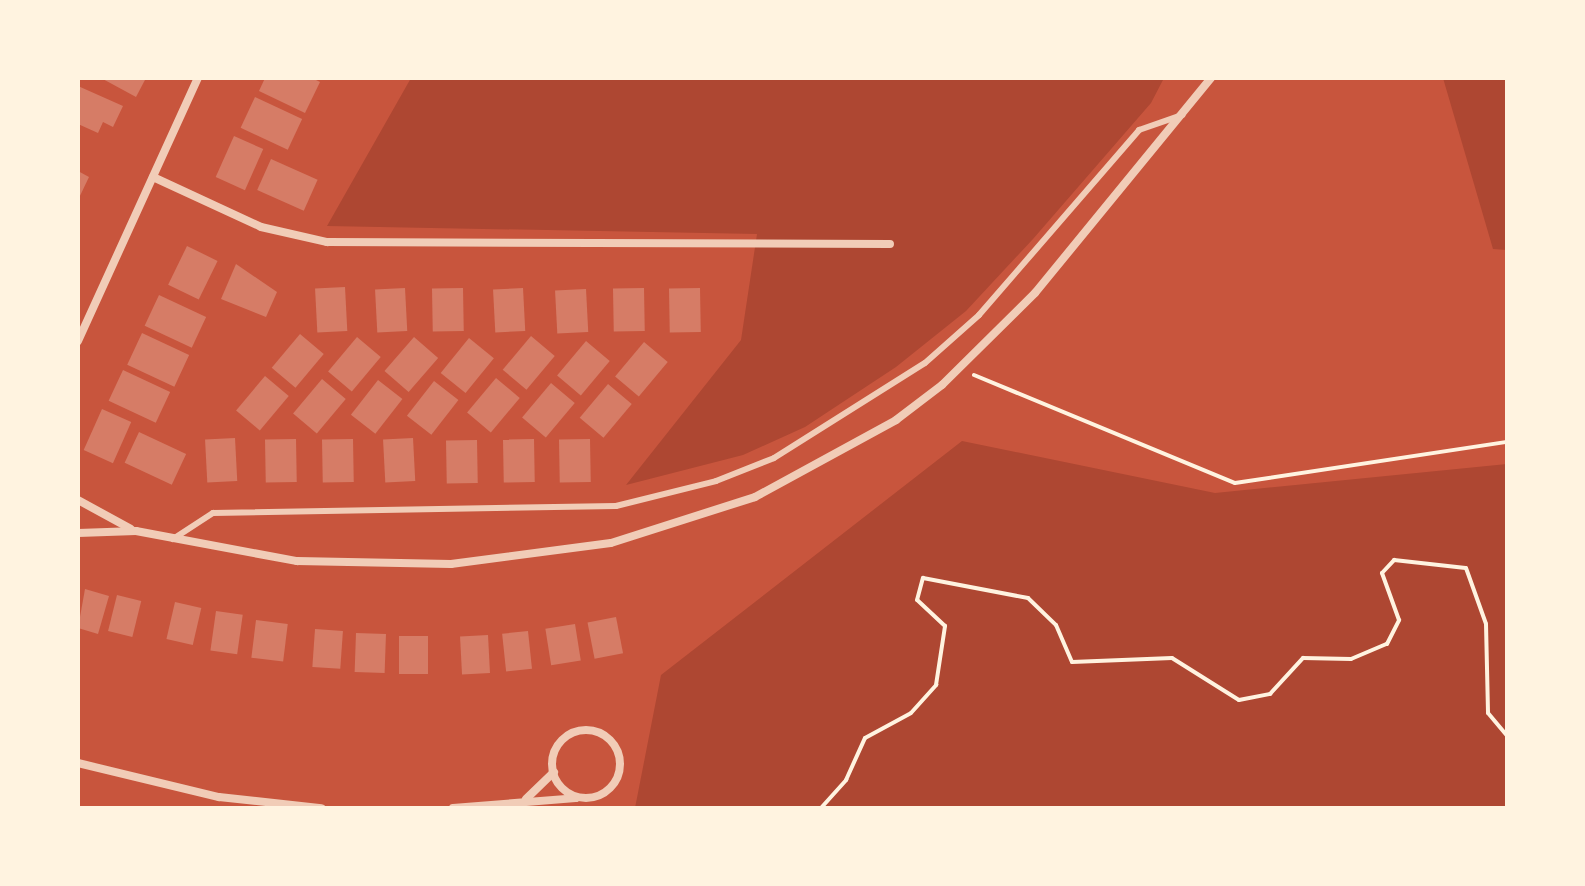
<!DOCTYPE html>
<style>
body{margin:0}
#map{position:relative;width:1585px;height:886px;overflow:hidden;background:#c8553d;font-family:"Fira Sans",sans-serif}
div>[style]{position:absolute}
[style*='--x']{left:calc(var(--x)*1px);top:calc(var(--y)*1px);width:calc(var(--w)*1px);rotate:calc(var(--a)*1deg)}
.green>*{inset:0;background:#ae4732}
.building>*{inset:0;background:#d67c66;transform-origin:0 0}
.path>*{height:4px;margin:-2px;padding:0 2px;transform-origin:2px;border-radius:2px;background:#fff3e0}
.service>*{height:6px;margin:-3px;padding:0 3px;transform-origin:3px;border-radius:3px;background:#f1ccb7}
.minor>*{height:8px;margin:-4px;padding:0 4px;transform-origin:4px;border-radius:4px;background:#f1ccb7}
.minor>.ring{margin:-4px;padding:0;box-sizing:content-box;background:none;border:8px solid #f1ccb7;border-radius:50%}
span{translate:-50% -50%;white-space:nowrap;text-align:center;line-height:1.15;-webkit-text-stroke:6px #fff3e0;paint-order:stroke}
.frame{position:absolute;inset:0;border:80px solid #fff3e0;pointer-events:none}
</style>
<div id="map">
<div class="green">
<i style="clip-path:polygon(411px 78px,1164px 78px,1151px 103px,1033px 239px,966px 311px,896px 367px,805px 427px,743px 455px,626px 485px,741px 340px,757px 234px,327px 226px)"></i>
<i style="clip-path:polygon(1443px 78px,1507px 78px,1507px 250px,1493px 249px)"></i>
<i style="clip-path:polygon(962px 441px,1215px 493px,1507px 464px,1507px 808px,635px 808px,661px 675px)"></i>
</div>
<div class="building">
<i style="clip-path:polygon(101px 78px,146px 78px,136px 97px)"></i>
<i style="clip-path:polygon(265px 78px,312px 78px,320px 82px,305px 113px,259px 91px)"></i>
<i style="clip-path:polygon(78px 86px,123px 106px,113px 127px,103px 122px,98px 133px,78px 124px)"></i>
<i style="left:255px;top:97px;width:52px;height:34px;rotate:25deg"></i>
<i style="left:234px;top:136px;width:32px;height:45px;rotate:24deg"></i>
<i style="left:271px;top:159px;width:51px;height:34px;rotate:24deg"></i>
<i style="clip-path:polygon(78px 171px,89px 177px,78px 200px)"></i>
<i style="left:187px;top:246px;width:34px;height:43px;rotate:26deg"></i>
<i style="clip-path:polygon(236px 264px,277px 292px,266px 317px,221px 299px)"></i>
<i style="left:345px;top:287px;width:44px;height:30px;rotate:87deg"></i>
<i style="left:405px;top:288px;width:43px;height:30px;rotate:87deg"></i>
<i style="left:463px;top:288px;width:43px;height:31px;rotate:89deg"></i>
<i style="left:523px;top:288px;width:43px;height:30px;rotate:87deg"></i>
<i style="left:644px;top:288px;width:43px;height:31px;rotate:89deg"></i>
<i style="left:700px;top:288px;width:44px;height:31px;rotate:89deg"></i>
<i style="left:586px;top:289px;width:43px;height:31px;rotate:87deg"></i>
<i style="left:159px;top:295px;width:52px;height:34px;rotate:25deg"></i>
<i style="left:142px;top:333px;width:52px;height:35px;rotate:25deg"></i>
<i style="left:300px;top:334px;width:31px;height:44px;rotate:40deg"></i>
<i style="left:531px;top:336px;width:31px;height:44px;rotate:40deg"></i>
<i style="left:357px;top:337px;width:31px;height:45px;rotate:40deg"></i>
<i style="left:414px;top:337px;width:32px;height:45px;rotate:41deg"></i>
<i style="left:469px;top:338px;width:32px;height:45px;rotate:39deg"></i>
<i style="left:586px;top:341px;width:31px;height:45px;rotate:40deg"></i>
<i style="left:644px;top:342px;width:31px;height:45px;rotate:40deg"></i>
<i style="left:123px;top:370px;width:52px;height:34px;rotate:25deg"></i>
<i style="left:265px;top:376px;width:31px;height:45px;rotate:40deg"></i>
<i style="left:496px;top:378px;width:31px;height:45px;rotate:40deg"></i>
<i style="left:322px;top:379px;width:31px;height:45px;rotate:40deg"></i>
<i style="left:378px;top:380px;width:31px;height:44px;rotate:38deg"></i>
<i style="left:434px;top:381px;width:31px;height:44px;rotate:38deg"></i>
<i style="left:551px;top:383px;width:31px;height:45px;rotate:40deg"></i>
<i style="left:608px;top:384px;width:31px;height:44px;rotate:40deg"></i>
<i style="left:102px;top:409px;width:32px;height:45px;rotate:24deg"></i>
<i style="left:139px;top:432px;width:52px;height:34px;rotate:25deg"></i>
<i style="left:235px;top:438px;width:43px;height:30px;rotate:87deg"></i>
<i style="left:413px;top:438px;width:43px;height:30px;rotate:87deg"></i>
<i style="left:296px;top:439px;width:43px;height:31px;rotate:89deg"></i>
<i style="left:353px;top:439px;width:43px;height:31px;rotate:89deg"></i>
<i style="left:534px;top:439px;width:43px;height:31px;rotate:89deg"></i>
<i style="left:590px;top:439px;width:43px;height:31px;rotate:89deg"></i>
<i style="left:477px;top:440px;width:43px;height:31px;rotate:89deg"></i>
<i style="clip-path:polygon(85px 589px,109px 596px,98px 634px,78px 628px)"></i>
<i style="left:117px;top:595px;width:25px;height:37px;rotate:14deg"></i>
<i style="left:175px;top:602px;width:27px;height:38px;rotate:13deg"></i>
<i style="left:216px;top:611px;width:27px;height:40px;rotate:8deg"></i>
<i style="left:616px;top:617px;width:37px;height:29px;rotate:79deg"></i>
<i style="left:256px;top:620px;width:32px;height:38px;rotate:7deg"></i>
<i style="left:575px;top:624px;width:37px;height:30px;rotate:81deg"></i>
<i style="left:315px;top:629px;width:28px;height:38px;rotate:4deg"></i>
<i style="left:528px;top:631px;width:38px;height:26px;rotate:84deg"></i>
<i style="left:356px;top:633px;width:30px;height:39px;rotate:2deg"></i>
<i style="left:488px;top:635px;width:38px;height:28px;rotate:87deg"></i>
<i style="left:399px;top:636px;width:29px;height:38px"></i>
</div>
<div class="path">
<i style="--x:974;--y:375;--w:282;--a:22.5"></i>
<i style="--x:1235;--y:483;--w:275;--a:-8.6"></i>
<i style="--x:821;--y:808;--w:38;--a:-48"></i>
<i style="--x:846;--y:780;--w:46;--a:-65.7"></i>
<i style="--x:865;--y:738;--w:52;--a:-28.5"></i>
<i style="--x:911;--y:713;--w:38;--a:-48"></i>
<i style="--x:936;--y:685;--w:60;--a:-81.3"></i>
<i style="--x:945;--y:626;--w:38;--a:-137"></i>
<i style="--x:917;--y:600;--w:23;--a:-75"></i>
<i style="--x:923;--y:578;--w:107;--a:10.8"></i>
<i style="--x:1028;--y:598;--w:39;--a:44"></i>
<i style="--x:1056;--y:625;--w:40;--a:66.6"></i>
<i style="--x:1072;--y:662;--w:100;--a:-2.3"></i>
<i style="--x:1172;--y:658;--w:79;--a:32.1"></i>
<i style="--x:1239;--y:700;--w:32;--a:-11"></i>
<i style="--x:1270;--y:694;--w:49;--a:-47.5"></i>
<i style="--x:1303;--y:658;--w:48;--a:1.2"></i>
<i style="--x:1351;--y:659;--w:39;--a:-23"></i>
<i style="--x:1387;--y:644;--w:27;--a:-63"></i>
<i style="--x:1399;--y:620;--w:50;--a:-109.9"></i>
<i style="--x:1382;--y:573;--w:18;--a:-47"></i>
<i style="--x:1394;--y:560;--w:72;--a:6.3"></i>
<i style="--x:1466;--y:568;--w:59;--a:70.3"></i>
<i style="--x:1486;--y:624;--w:89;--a:88.7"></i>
<i style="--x:1488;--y:713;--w:30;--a:50"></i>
</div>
<div class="service">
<i style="--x:173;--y:539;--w:48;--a:-33"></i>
<i style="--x:213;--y:513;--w:403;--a:-1"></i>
<i style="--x:616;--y:506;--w:103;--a:-14"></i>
<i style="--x:716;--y:481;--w:62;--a:-21.6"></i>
<i style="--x:774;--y:458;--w:178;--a:-32.2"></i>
<i style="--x:925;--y:363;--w:72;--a:-41.6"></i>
<i style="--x:979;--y:315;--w:245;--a:-49.1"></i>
<i style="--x:1139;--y:130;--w:46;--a:-19.2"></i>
</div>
<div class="minor">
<i style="--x:153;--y:177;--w:119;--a:24.8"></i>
<i style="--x:261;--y:227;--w:68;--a:12.8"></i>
<i style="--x:327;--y:242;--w:563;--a:0.2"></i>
<i style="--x:78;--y:341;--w:289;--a:-65.5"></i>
<i style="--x:78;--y:500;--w:60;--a:28.7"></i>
<i style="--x:78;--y:533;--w:58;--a:-2"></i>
<i style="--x:136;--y:531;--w:164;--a:10.6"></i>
<i style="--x:297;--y:561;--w:154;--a:1.1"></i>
<i style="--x:451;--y:564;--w:161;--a:-7.5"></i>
<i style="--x:611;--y:543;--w:151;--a:-17.7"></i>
<i style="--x:755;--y:497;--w:161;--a:-28.6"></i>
<i style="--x:896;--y:420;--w:58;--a:-37.3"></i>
<i style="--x:942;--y:385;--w:131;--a:-44.7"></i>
<i style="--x:1035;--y:293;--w:278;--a:-50.7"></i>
<i class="ring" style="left:552px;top:730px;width:60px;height:60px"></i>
<i style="--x:78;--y:763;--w:145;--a:13.6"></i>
<i style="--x:219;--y:797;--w:103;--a:6.2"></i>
<i style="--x:526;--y:799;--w:39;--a:-44"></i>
<i style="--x:453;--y:808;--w:123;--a:-4.6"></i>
</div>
<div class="frame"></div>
</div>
